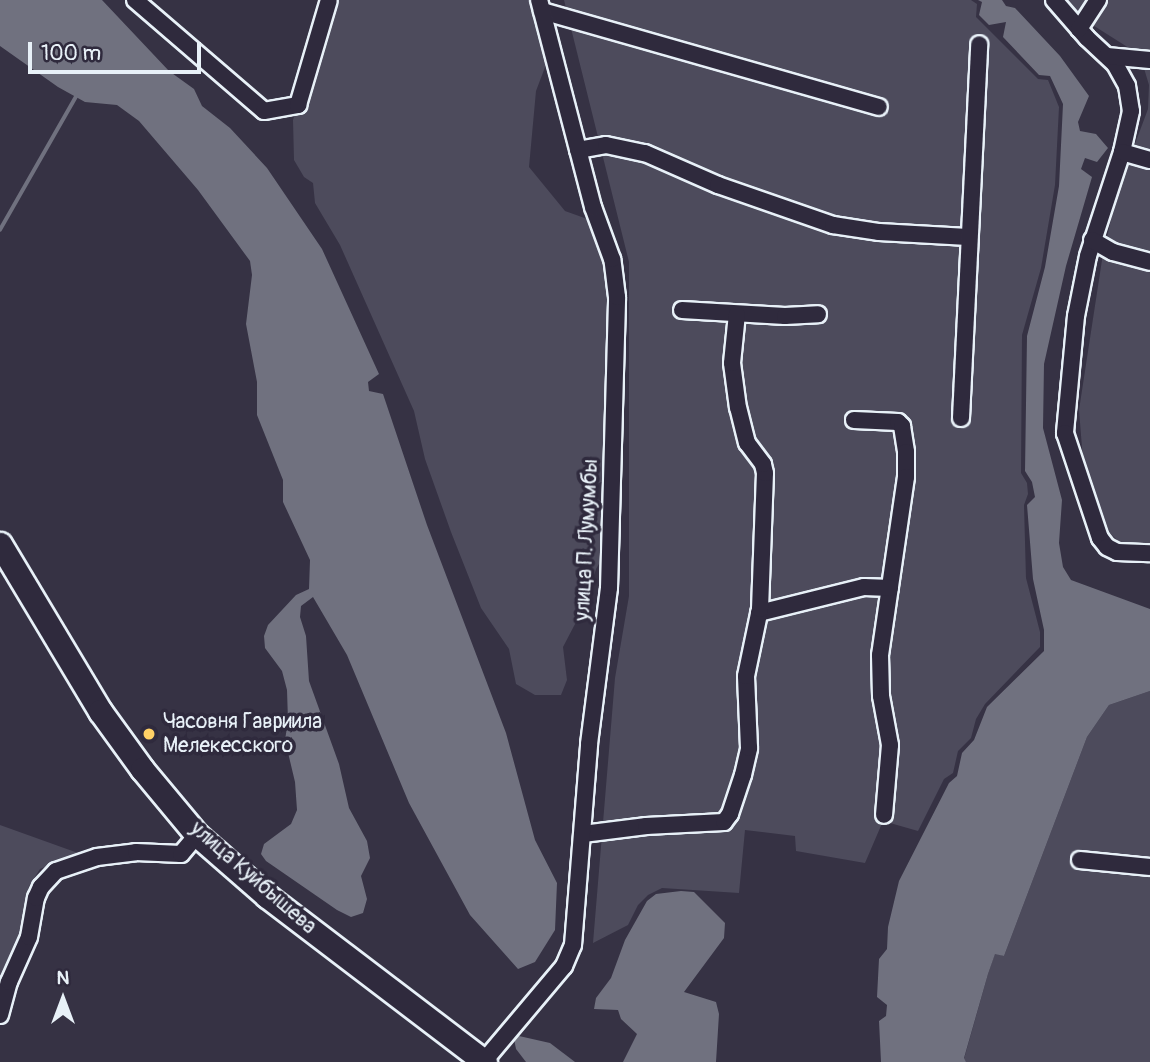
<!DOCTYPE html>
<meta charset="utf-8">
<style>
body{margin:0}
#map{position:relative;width:1150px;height:1062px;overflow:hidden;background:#363244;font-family:Pangolin,sans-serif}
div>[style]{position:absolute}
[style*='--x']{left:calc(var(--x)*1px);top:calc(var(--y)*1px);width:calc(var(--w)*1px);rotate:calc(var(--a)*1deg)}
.green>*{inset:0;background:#4d4b5c}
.water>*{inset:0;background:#70717f}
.stream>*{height:3.5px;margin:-1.75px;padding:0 1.75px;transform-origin:1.75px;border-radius:1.75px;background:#70717f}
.roads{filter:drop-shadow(2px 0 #e8f1f8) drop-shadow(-2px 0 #e8f1f8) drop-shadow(0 2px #e8f1f8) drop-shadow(0 -2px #e8f1f8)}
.minor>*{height:16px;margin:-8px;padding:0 8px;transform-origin:8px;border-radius:8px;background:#2f2a3d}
.highway>*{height:23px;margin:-11.5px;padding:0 11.5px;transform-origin:11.5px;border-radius:11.5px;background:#2f2a3d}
.dots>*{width:19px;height:19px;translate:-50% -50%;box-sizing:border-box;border:4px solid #2f2a3d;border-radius:50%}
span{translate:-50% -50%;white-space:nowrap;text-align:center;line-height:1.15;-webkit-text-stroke:7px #2f2a3d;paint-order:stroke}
.street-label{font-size:21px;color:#e8f1f8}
.poi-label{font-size:21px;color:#e8f1f8}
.left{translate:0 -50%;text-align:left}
.north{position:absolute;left:28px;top:964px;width:70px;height:70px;-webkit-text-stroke:5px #2f2a3d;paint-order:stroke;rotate:0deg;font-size:19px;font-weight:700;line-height:28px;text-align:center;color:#e8f1f8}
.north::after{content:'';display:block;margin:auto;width:24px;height:32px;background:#e8f1f8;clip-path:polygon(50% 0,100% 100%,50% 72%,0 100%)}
.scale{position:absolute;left:28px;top:42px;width:173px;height:32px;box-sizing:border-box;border:4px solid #e8f1f8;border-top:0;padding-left:9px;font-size:21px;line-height:24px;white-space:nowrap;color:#e8f1f8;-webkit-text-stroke:5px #2f2a3d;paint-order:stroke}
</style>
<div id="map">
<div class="green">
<i style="clip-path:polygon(331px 0,535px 0,550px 54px,536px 91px,529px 167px,565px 211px,593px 221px,608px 259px,614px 297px,608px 479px,583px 490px,607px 505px,606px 552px,596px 569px,586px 603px,563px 647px,567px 680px,561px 695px,535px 695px,516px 684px,509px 649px,481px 608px,451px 532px,425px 459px,414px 411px,340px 245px,315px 203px,313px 183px,304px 177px,294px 160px,293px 120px)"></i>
<i style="clip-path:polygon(564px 0,971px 0,977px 4px,976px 17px,1038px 79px,1048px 80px,1059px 107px,1055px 185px,1041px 268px,1022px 335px,1021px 473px,1027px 483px,1028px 494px,1024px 505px,1026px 578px,1040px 632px,1040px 647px,985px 704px,976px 719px,971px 738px,958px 751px,953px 773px,944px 779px,918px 831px,883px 821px,865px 863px,796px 851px,795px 836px,745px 830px,739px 893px,662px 888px,648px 895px,638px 905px,628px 925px,593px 943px,615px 678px,629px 596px,629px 262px)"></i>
<i style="clip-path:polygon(1067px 0,1150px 0,1150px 551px,1120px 543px,1106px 529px,1083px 460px,1079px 410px,1102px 260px,1117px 192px,1148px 109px,1149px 85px,1140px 55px,1080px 17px)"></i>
<i style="clip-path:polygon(1150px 691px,1150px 1062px,966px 1062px,964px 1059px,988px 974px,995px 953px,1004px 956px,1087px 737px,1109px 705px)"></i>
<i style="clip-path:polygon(0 825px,78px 853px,40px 869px,29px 886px,20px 942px,0 986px)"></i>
</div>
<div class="water">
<i style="clip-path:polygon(0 0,102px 0,169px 71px,194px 89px,202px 106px,230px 128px,267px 168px,322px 249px,379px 374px,368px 382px,369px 391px,383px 394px,427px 525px,506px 733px,535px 840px,557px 883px,555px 930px,535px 962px,518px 969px,470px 915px,409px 803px,347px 655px,313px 597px,301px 606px,300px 617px,306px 636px,309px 681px,339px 764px,349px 808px,367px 841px,370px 858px,361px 876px,367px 899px,363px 913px,351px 917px,337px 910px,266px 861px,261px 854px,264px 844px,291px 824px,297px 810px,295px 782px,285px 740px,288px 721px,287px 690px,282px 671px,265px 648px,264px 636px,268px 625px,296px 595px,309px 589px,310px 560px,283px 502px,283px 480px,257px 415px,257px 382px,246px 324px,252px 275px,250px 261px,198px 190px,139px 121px,117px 105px,85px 102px,58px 87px,0 46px)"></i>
<i style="clip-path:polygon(978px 0,1002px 0,1006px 6px,1015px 8px,1060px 56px,1089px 96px,1078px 122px,1080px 131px,1096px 134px,1108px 148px,1097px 162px,1085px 158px,1081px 169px,1092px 177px,1066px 266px,1044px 364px,1043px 428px,1062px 500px,1059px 543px,1063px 567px,1071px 580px,1150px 609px,1150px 691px,1109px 705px,1087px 737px,1004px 956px,995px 954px,988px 974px,964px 1058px,966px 1062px,881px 1062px,879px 1021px,886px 1016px,887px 1005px,877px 997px,879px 959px,887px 949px,888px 927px,899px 881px,949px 783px,957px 776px,962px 753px,974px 740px,987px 707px,1044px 651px,1044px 630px,1033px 579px,1027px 505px,1035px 497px,1032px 482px,1025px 471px,1027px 336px,1045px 267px,1059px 186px,1063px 104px,1050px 76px,1039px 75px,1003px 37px,1006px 22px,989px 25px,979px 15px,982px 2px)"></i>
<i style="clip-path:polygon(681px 891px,694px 892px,725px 923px,724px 938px,684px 992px,716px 1002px,719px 1014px,716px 1062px,623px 1062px,637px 1034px,621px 1019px,618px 1010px,594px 1009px,596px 998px,611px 978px,625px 940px,647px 901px,656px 894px)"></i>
<i style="clip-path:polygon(519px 1036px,550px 1043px,575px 1062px,526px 1062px,516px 1049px,514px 1039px)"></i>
</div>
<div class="stream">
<i style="--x:0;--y:230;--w:153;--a:-60.3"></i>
</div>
<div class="roads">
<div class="minor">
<i style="--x:135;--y:0;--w:170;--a:40.7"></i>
<i style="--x:264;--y:111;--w:35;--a:-10"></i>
<i style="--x:298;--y:105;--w:109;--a:-73.6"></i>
<i style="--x:1054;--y:0;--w:50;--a:49"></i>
<i style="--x:1087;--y:38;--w:38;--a:43"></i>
<i style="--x:1115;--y:64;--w:25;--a:61"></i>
<i style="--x:1127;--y:86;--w:25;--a:81"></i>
<i style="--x:1131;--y:111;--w:42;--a:102.4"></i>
<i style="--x:1122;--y:152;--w:109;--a:108.1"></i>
<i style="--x:1088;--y:256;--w:61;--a:101.3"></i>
<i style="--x:1076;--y:316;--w:118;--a:95.4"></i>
<i style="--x:1065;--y:433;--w:111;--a:71.6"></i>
<i style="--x:1100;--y:538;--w:11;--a:52"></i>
<i style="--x:1107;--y:547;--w:11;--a:27"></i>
<i style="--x:1117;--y:552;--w:33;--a:2"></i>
<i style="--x:542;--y:11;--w:350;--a:15.9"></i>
<i style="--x:1079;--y:29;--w:35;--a:-57"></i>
<i style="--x:1107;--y:56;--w:43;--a:5.3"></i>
<i style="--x:578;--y:150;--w:28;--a:-10"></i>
<i style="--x:606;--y:145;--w:40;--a:12"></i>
<i style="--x:645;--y:153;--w:80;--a:23.7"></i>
<i style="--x:718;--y:185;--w:122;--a:19.2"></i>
<i style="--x:833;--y:225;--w:47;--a:8.7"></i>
<i style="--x:879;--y:232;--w:89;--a:3.2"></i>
<i style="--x:1122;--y:152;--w:29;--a:16"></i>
<i style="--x:1092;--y:240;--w:24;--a:30"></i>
<i style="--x:1113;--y:252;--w:38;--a:15"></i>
<i style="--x:682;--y:310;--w:103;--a:3.3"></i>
<i style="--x:785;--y:316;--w:33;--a:-3"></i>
<i style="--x:961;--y:418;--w:374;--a:-87.2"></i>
<i style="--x:854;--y:420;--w:44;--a:2.6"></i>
<i style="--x:898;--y:422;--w:6;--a:45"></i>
<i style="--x:902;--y:426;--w:26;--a:81"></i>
<i style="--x:906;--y:452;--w:25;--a:90"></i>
<i style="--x:906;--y:477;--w:180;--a:98.3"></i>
<i style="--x:880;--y:655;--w:41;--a:88.6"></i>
<i style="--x:881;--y:696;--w:50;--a:79.6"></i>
<i style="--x:890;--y:745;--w:70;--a:94.9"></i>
<i style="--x:759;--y:613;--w:108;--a:-13.9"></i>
<i style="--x:864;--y:587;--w:26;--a:2"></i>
<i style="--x:583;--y:834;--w:64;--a:-7.2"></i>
<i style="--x:646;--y:826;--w:78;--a:-2.9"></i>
<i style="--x:724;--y:822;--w:10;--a:-53"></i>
<i style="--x:730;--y:814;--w:41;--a:-71.6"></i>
<i style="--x:743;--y:775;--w:28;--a:-77"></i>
<i style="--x:749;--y:748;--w:72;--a:-92.4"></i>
<i style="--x:746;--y:676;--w:68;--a:-78.2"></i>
<i style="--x:760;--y:609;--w:136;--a:-87.9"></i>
<i style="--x:765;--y:473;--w:9;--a:-103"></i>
<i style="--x:763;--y:464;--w:26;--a:-127"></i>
<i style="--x:747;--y:443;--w:36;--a:-104"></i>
<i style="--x:738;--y:408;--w:45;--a:-97.6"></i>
<i style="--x:732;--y:363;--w:49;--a:-84.2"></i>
<i style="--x:1080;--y:860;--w:70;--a:5.7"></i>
<i style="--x:0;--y:1015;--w:34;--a:-75"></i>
<i style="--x:9;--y:982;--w:49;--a:-66"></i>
<i style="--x:29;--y:937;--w:40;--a:-80"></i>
<i style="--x:36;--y:898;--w:12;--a:-66"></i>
<i style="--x:41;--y:887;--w:22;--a:-47"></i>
<i style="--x:56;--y:871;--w:43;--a:-18.9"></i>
<i style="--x:97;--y:857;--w:39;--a:-7"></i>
<i style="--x:136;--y:852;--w:45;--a:2.5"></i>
<i style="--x:181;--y:854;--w:25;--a:-50"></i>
<i style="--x:484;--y:1061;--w:124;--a:-49.9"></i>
<i style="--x:564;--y:966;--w:23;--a:-67"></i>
<i style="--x:573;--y:945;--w:202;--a:-85.4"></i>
<i style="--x:589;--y:744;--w:157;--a:-82.7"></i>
<i style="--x:609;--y:588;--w:291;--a:-88.4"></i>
<i style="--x:617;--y:297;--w:38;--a:-97"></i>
<i style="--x:612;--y:259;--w:55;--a:-110.1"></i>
<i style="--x:593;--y:207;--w:214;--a:-104.6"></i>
</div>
<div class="highway">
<i style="--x:0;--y:544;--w:195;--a:59.1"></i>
<i style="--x:100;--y:711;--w:72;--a:54.1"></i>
<i style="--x:142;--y:769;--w:86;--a:50.2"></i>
<i style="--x:197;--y:835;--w:93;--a:41.1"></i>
<i style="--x:267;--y:896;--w:274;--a:37.3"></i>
</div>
</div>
<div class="dots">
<i style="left:149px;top:734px;background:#ffd166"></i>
</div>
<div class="street-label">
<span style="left:587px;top:540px;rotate:-87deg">улица П. Лумумбы</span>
<span style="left:253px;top:878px;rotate:41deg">улица Куйбышева</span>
</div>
<div class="poi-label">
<span class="left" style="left:163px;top:734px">Часовня Гавриила<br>Мелекесского</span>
</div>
<div class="north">N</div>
<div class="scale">100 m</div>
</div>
